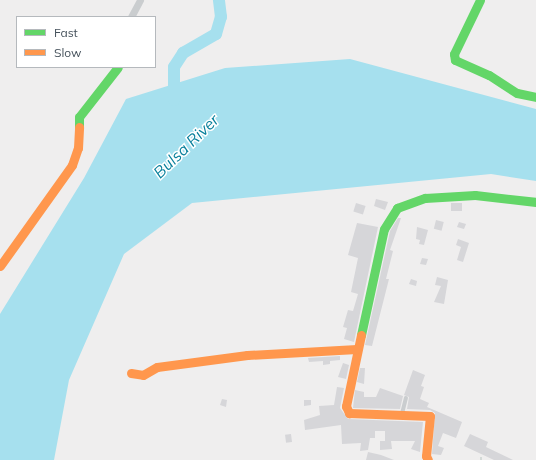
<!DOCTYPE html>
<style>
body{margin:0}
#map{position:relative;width:536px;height:460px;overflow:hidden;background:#efeeee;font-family:Mulish,sans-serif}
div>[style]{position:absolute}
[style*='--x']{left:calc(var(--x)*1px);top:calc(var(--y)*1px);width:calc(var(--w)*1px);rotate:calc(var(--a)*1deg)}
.water>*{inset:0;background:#a6e0ee}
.river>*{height:12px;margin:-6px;padding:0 6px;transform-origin:6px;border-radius:6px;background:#a6e0ee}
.building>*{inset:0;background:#d6d6d9;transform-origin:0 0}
.path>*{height:1px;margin-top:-0.5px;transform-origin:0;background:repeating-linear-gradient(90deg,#b7c4bf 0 3px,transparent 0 5px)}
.lane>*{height:3.5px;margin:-1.75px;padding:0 1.75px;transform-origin:1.75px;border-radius:1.75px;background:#cacdcf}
.street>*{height:7px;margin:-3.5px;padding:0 3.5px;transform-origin:3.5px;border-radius:3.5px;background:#cacdcf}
.fast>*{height:9px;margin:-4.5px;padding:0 4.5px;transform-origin:4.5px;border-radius:4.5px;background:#63d668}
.slow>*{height:9px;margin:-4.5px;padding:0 4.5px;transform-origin:4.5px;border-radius:4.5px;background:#ff974d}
span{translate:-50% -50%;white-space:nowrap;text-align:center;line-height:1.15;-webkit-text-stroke:3px #fff;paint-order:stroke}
.water-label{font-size:16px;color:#09809c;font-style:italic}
.legend{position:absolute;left:16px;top:16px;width:140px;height:52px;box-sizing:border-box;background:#fff;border:1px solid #b5b9bd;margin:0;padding:5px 7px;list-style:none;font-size:12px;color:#45515b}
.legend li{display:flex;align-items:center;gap:8px;height:20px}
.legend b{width:20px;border:1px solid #b5b9bd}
</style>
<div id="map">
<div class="water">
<i style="clip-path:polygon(350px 59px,536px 109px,536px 181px,491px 174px,192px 203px,124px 254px,69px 380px,54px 460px,0 460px,0 314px,84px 178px,126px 99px,225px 68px)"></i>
</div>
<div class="river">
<i style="--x:174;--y:100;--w:33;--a:-90"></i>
<i style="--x:174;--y:67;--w:17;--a:-57"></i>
<i style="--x:183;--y:53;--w:38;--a:-30"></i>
<i style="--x:216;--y:34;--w:18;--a:-74"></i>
<i style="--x:221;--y:17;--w:17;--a:-97"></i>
</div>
<div class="building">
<i style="clip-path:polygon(376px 199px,388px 202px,385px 210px,374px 206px)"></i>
<i style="left:356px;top:203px;width:10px;height:9px;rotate:17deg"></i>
<i style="left:451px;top:203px;width:11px;height:8px"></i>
<i style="clip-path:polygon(398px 218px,401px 218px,390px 250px,393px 251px,386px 279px,389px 279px,372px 346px,365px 345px,390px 231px)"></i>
<i style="left:436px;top:220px;width:8px;height:9px;rotate:14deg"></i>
<i style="clip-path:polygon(459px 222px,466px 224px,464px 229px,457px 227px)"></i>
<i style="clip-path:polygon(357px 223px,378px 227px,354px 342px,344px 339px,347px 328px,343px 327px,348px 310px,353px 311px,358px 294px,351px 292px,358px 258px,348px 255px)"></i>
<i style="clip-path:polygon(417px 227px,428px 230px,424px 245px,419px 244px,420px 240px,416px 239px)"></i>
<i style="clip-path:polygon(458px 239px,469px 243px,463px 262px,457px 260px,461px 247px,456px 245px)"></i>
<i style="clip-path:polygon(422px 258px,428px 259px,426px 265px,420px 264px)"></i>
<i style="clip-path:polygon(437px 277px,448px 280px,444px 304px,434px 302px,441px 286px,435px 285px)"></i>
<i style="clip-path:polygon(411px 279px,417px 281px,416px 286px,409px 284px)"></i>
<i style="clip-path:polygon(340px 356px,340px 360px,330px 361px,330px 364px,323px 365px,323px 361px,309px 362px,308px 358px)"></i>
<i style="clip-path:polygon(343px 363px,349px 365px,346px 379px,338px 377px)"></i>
<i style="clip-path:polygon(360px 368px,365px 368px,364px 384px,357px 382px)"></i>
<i style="clip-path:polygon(413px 370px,425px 375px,421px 386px,424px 387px,420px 399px,429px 403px,427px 407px,462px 422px,456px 438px,443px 433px,438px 446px,444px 448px,441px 455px,432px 454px,435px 413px,430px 410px,407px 409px,409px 397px,404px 395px)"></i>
<i style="clip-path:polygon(337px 387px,344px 388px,340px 408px,348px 419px,423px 422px,420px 452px,411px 449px,415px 441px,391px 441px,392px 449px,380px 450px,380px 441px,385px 441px,385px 431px,375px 431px,375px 438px,370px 438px,368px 450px,360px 451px,361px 443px,342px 444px,341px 425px,305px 430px,304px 420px,320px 415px,319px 406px,334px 405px)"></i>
<i style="clip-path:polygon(380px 388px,403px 396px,400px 409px,353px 408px,355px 390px,364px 392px,364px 397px,376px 397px)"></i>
<i style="clip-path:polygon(222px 399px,227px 400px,226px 407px,220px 405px)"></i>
<i style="clip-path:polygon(304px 400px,311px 400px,311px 405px,304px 406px)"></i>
<i style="left:291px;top:434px;width:8px;height:6px;rotate:83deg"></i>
<i style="clip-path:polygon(470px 434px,488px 442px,486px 447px,513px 460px,494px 460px,464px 446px)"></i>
<i style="clip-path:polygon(368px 452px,381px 455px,394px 460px,366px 460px)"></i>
</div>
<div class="path">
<i style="--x:481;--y:460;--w:5;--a:-90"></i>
</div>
<div class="lane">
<i style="--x:402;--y:414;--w:16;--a:-76"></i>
</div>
<div class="street">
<i style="--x:131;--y:17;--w:19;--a:-62"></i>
</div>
<div class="fast">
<i style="--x:480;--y:0;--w:60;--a:115.7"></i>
<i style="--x:454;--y:54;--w:6;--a:81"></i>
<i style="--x:455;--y:60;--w:37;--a:24"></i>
<i style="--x:489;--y:75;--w:33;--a:33"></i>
<i style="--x:517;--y:93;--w:19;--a:12"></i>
<i style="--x:79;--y:127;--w:10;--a:-90"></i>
<i style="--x:79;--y:117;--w:63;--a:-52"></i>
<i style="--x:361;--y:335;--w:108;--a:-77.8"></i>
<i style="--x:384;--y:229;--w:25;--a:-58"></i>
<i style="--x:397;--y:208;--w:30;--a:-20"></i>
<i style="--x:425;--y:198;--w:50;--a:-3.4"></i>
<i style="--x:475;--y:195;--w:61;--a:6.5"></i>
</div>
<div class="slow">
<i style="--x:0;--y:266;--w:124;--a:-54.5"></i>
<i style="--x:72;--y:165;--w:18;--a:-71"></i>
<i style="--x:78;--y:148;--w:21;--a:-87"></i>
<i style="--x:361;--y:335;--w:73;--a:101.9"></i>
<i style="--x:346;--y:406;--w:8;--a:67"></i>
<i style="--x:349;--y:413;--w:81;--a:2.1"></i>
<i style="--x:430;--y:416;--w:40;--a:95.7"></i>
<i style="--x:426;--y:456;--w:4;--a:63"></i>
<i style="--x:131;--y:373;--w:12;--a:9"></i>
<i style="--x:143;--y:375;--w:16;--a:-30"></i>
<i style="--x:157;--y:367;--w:91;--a:-7.6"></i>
<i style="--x:247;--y:355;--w:110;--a:-3.1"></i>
</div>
<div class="water-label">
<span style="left:186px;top:146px;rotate:-44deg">Bulsa River</span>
</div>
<ul class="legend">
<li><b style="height:5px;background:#63d668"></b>Fast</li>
<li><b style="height:5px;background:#ff974d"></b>Slow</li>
</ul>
</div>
